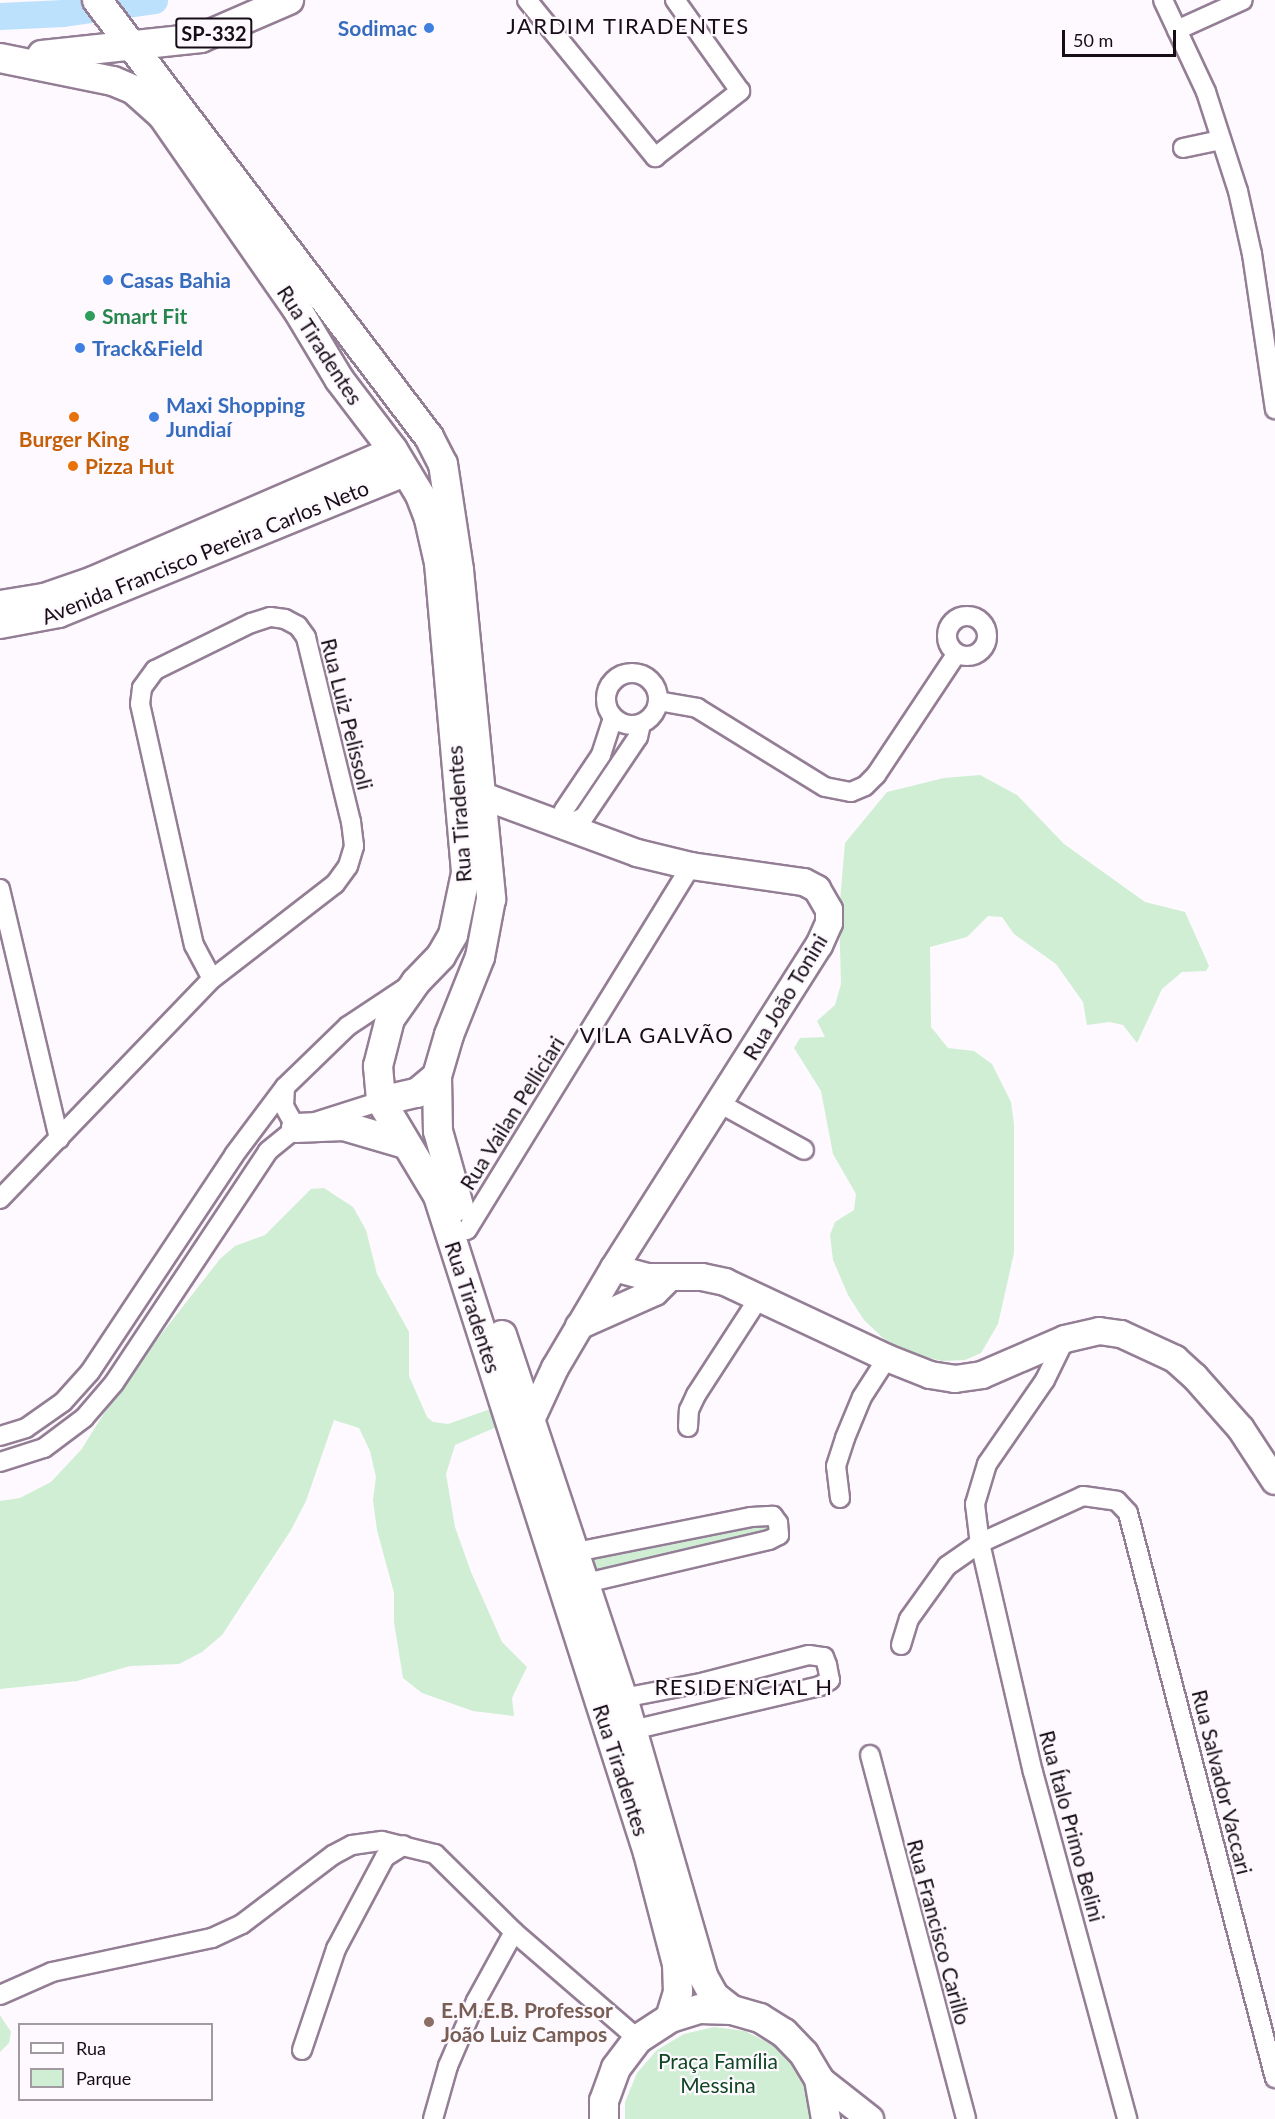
<!DOCTYPE html>
<meta charset="utf-8">
<style>
body{margin:0}
#map{position:relative;width:1275px;height:2119px;overflow:hidden;background:#fef9fe;font-family:Lato,sans-serif}
div>[style]{position:absolute}
[style*='--x']{left:calc(var(--x)*1px);top:calc(var(--y)*1px);width:calc(var(--w)*1px);rotate:calc(var(--a)*1deg)}
.green>*{inset:0;background:#cfeed4}
.river>*{height:27px;margin:-13.5px;padding:0 13.5px;transform-origin:13.5px;border-radius:13.5px;background:#bce1fc}
.roads{filter:drop-shadow(2px 0 #947e95) drop-shadow(-2px 0 #947e95) drop-shadow(0 2px #947e95) drop-shadow(0 -2px #947e95)}
.street>*{height:18px;margin:-9px;padding:0 9px;transform-origin:9px;border-radius:9px;background:#fff}
.street>.ring{margin:-9px;padding:0;box-sizing:content-box;background:none;border:18px solid #fff;border-radius:50%}
.secondary>*{height:26px;margin:-13px;padding:0 13px;transform-origin:13px;border-radius:13px;background:#fff}
.primary>*{height:28px;margin:-14px;padding:0 14px;transform-origin:14px;border-radius:14px;background:#fff}
.dots>*{width:16px;height:16px;translate:-50% -50%;box-sizing:border-box;border:3px solid #fef9fe;border-radius:50%}
span{translate:-50% -50%;white-space:nowrap;text-align:center;line-height:1.15;-webkit-text-stroke:4.5px #fef9fe;paint-order:stroke}
.shield-label span{padding:2px 4px;background:#fef9fe;border:2px solid;border-radius:4px;-webkit-text-stroke-width:0}
.shield-label{font-size:20px;color:#160d16;font-weight:700}
.shop-label{font-size:21px;color:#366cbe;font-weight:700}
.right{translate:-100% -50%;text-align:right}
.left{translate:0 -50%;text-align:left}
.leisure-label{font-size:21px;color:#27864d;font-weight:700}
.street-label{font-size:21px;color:#160d16}
.food-label{font-size:21px;color:#c56008;font-weight:700}
.education-label{font-size:21px;color:#785e54;font-weight:700}
.park-label{font-size:21px;color:#0f4723}
.neighbourhood-label{font-size:22px;color:#160d16;letter-spacing:1.5px}
.legend{position:absolute;left:18px;top:2023px;width:195px;height:78px;box-sizing:border-box;background:#fef9fe;border:2px solid #a19ba1;margin:0;padding:8px 10px;list-style:none;font-size:18px;color:#160d16}
.legend li{display:flex;align-items:center;gap:12px;height:30px}
.legend b{width:30px;border:2px solid #a19ba1}
.scale{position:absolute;left:1062px;top:30px;width:114px;height:27px;box-sizing:border-box;border:3px solid #160d16;border-top:0;padding-left:8px;font-size:18px;line-height:21px;white-space:nowrap;color:#160d16;-webkit-text-stroke:4px #fef9fe;paint-order:stroke}
</style>
<div id="map">
<div class="green">
<i style="clip-path:polygon(980px 775px,1017px 795px,1064px 844px,1145px 902px,1185px 912px,1209px 966px,1206px 971px,1182px 972px,1162px 989px,1137px 1043px,1123px 1025px,1110px 1022px,1087px 1025px,1083px 1002px,1056px 964px,1014px 934px,1002px 917px,988px 916px,967px 937px,930px 947px,931px 1027px,948px 1048px,974px 1051px,992px 1064px,1011px 1102px,1014px 1124px,1014px 1253px,998px 1324px,981px 1353px,965px 1360px,942px 1361px,914px 1354px,884px 1339px,864px 1320px,848px 1295px,833px 1260px,830px 1235px,835px 1222px,854px 1210px,856px 1194px,833px 1154px,821px 1091px,794px 1048px,800px 1038px,825px 1037px,817px 1021px,835px 1005px,841px 984px,839px 912px,845px 843px,887px 792px,944px 778px)"></i>
<i style="clip-path:polygon(324px 1188px,353px 1207px,366px 1230px,377px 1274px,409px 1332px,409px 1376px,427px 1417px,433px 1422px,448px 1424px,496px 1407px,501px 1425px,455px 1445px,446px 1474px,455px 1527px,471px 1572px,502px 1642px,527px 1667px,512px 1698px,514px 1716px,473px 1711px,422px 1693px,403px 1678px,394px 1622px,394px 1593px,377px 1530px,373px 1500px,376px 1477px,370px 1451px,359px 1428px,334px 1420px,306px 1501px,291px 1530px,222px 1635px,202px 1652px,179px 1664px,130px 1666px,77px 1681px,0 1689px,0 1501px,20px 1498px,51px 1482px,81px 1450px,123px 1383px,220px 1259px,235px 1246px,265px 1235px,311px 1189px)"></i>
<i style="clip-path:polygon(768px 1522px,773px 1527px,769px 1534px,595px 1572px,591px 1564px,596px 1556px)"></i>
<i style="clip-path:polygon(0 2015px,11px 2032px,9px 2043px,0 2052px)"></i>
<i style="clip-path:polygon(714px 2027px,745px 2031px,773px 2045px,795px 2067px,809px 2095px,812px 2119px,625px 2119px,625px 2102px,637px 2073px,657px 2050px,684px 2034px)"></i>
</div>
<div class="river">
<i style="--x:0;--y:16;--w:63;--a:-2.7"></i>
<i style="--x:63;--y:13;--w:92;--a:-8.1"></i>
</div>
<div class="roads">
<div class="street">
<i style="--x:527;--y:0;--w:203;--a:50.8"></i>
<i style="--x:655;--y:157;--w:108;--a:-37.8"></i>
<i style="--x:740;--y:91;--w:112;--a:-125.5"></i>
<i style="--x:1163;--y:0;--w:102;--a:64.9"></i>
<i style="--x:1206;--y:92;--w:104;--a:72.1"></i>
<i style="--x:1238;--y:191;--w:65;--a:77.5"></i>
<i style="--x:1252;--y:254;--w:157;--a:81.6"></i>
<i style="--x:1177;--y:30;--w:72;--a:-24.4"></i>
<i style="--x:1183;--y:148;--w:39;--a:-12"></i>
<i class="ring" style="left:947px;top:616px;width:22px;height:22px"></i>
<i class="ring" style="left:606px;top:673px;width:34px;height:34px"></i>
<i style="--x:658;--y:701;--w:40;--a:10"></i>
<i style="--x:697;--y:708;--w:150;--a:31.7"></i>
<i style="--x:825;--y:787;--w:26;--a:11"></i>
<i style="--x:851;--y:792;--w:15;--a:-23"></i>
<i style="--x:865;--y:786;--w:16;--a:-45"></i>
<i style="--x:876;--y:775;--w:146;--a:-56.4"></i>
<i style="--x:613;--y:718;--w:39;--a:108"></i>
<i style="--x:601;--y:755;--w:66;--a:123.9"></i>
<i style="--x:564;--y:810;--w:17;--a:90"></i>
<i style="--x:564;--y:827;--w:22;--a:-27"></i>
<i style="--x:584;--y:817;--w:97;--a:-56"></i>
<i style="--x:638;--y:737;--w:13;--a:-77"></i>
<i style="--x:0;--y:889;--w:257;--a:76.7"></i>
<i style="--x:285;--y:1087;--w:19;--a:93"></i>
<i style="--x:284;--y:1106;--w:25;--a:61"></i>
<i style="--x:719;--y:1103;--w:97;--a:28.9"></i>
<i style="--x:0;--y:1199;--w:306;--a:-46.1"></i>
<i style="--x:212;--y:979;--w:155;--a:-37.7"></i>
<i style="--x:335;--y:884;--w:22;--a:-54"></i>
<i style="--x:348;--y:866;--w:21;--a:-73"></i>
<i style="--x:354;--y:846;--w:24;--a:-97"></i>
<i style="--x:351;--y:822;--w:190;--a:-103.7"></i>
<i style="--x:306;--y:637;--w:14;--a:-126"></i>
<i style="--x:298;--y:626;--w:15;--a:-152"></i>
<i style="--x:285;--y:619;--w:15;--a:-172"></i>
<i style="--x:270;--y:617;--w:20;--a:162"></i>
<i style="--x:251;--y:623;--w:107;--a:153.9"></i>
<i style="--x:155;--y:670;--w:22;--a:126"></i>
<i style="--x:142;--y:688;--w:16;--a:97"></i>
<i style="--x:140;--y:704;--w:247;--a:77.4"></i>
<i style="--x:194;--y:945;--w:38;--a:62"></i>
<i style="--x:467;--y:1230;--w:427;--a:-58.4"></i>
<i style="--x:1065;--y:1339;--w:46;--a:116"></i>
<i style="--x:1045;--y:1380;--w:102;--a:124.6"></i>
<i style="--x:987;--y:1464;--w:42;--a:106.7"></i>
<i style="--x:975;--y:1504;--w:39;--a:83"></i>
<i style="--x:980;--y:1543;--w:235;--a:77"></i>
<i style="--x:1033;--y:1772;--w:360;--a:74.8"></i>
<i style="--x:688;--y:1427;--w:17;--a:-87"></i>
<i style="--x:689;--y:1410;--w:17;--a:-65"></i>
<i style="--x:696;--y:1395;--w:116;--a:-57"></i>
<i style="--x:0;--y:1436;--w:27;--a:-17"></i>
<i style="--x:26;--y:1428;--w:45;--a:-35.1"></i>
<i style="--x:63;--y:1402;--w:40;--a:-48"></i>
<i style="--x:90;--y:1372;--w:260;--a:-56.4"></i>
<i style="--x:234;--y:1155;--w:85;--a:-53.1"></i>
<i style="--x:285;--y:1087;--w:88;--a:-44.1"></i>
<i style="--x:348;--y:1026;--w:71;--a:-33.5"></i>
<i style="--x:0;--y:1462;--w:46;--a:-17.7"></i>
<i style="--x:44;--y:1448;--w:50;--a:-36.9"></i>
<i style="--x:84;--y:1418;--w:46;--a:-49.4"></i>
<i style="--x:114;--y:1383;--w:278;--a:-56.4"></i>
<i style="--x:268;--y:1151;--w:36;--a:-39"></i>
<i style="--x:296;--y:1128;--w:89;--a:-17.6"></i>
<i style="--x:840;--y:1498;--w:32;--a:-97"></i>
<i style="--x:836;--y:1466;--w:29;--a:-72"></i>
<i style="--x:845;--y:1438;--w:44;--a:-67.5"></i>
<i style="--x:862;--y:1397;--w:46;--a:-57.3"></i>
<i style="--x:576;--y:1552;--w:178;--a:-11.3"></i>
<i style="--x:751;--y:1517;--w:22;--a:-3"></i>
<i style="--x:773;--y:1516;--w:9;--a:54"></i>
<i style="--x:778;--y:1523;--w:12;--a:85"></i>
<i style="--x:779;--y:1535;--w:11;--a:153"></i>
<i style="--x:769;--y:1540;--w:189;--a:166.8"></i>
<i style="--x:901;--y:1645;--w:27;--a:-73"></i>
<i style="--x:909;--y:1619;--w:65;--a:-54.4"></i>
<i style="--x:947;--y:1566;--w:40;--a:-34.9"></i>
<i style="--x:980;--y:1543;--w:113;--a:-24.5"></i>
<i style="--x:1083;--y:1496;--w:34;--a:8"></i>
<i style="--x:1117;--y:1501;--w:16;--a:47"></i>
<i style="--x:1128;--y:1513;--w:584;--a:75.42"></i>
<i style="--x:623;--y:1698;--w:84;--a:-11"></i>
<i style="--x:705;--y:1682;--w:107;--a:-14.6"></i>
<i style="--x:809;--y:1655;--w:15;--a:8"></i>
<i style="--x:824;--y:1657;--w:9;--a:69"></i>
<i style="--x:827;--y:1665;--w:15;--a:79"></i>
<i style="--x:830;--y:1680;--w:12;--a:149"></i>
<i style="--x:820;--y:1686;--w:193;--a:166.8"></i>
<i style="--x:870;--y:1755;--w:376;--a:75.2"></i>
<i style="--x:0;--y:1995;--w:57;--a:-23.9"></i>
<i style="--x:52;--y:1972;--w:164;--a:-12"></i>
<i style="--x:212;--y:1938;--w:33;--a:-25"></i>
<i style="--x:242;--y:1924;--w:114;--a:-37.2"></i>
<i style="--x:333;--y:1855;--w:21;--a:-28"></i>
<i style="--x:352;--y:1845;--w:30;--a:-8"></i>
<i style="--x:382;--y:1841;--w:55;--a:13.8"></i>
<i style="--x:435;--y:1854;--w:111;--a:44.6"></i>
<i style="--x:514;--y:1932;--w:164;--a:40.8"></i>
<i style="--x:302;--y:2050;--w:107;--a:-71.4"></i>
<i style="--x:336;--y:1949;--w:104;--a:-62"></i>
<i style="--x:385;--y:1857;--w:22;--a:-32"></i>
<i style="--x:433;--y:2119;--w:55;--a:-74.2"></i>
<i style="--x:448;--y:2066;--w:71;--a:-66.7"></i>
<i style="--x:476;--y:2001;--w:79;--a:-61.2"></i>
</div>
<div class="secondary">
<i style="--x:0;--y:604;--w:45;--a:-9"></i>
<i style="--x:44;--y:597;--w:52;--a:-19.1"></i>
<i style="--x:93;--y:580;--w:327;--a:-23.4"></i>
<i style="--x:0;--y:625;--w:60;--a:-10.6"></i>
<i style="--x:59;--y:614;--w:376;--a:-22.2"></i>
<i style="--x:483;--y:796;--w:164;--a:20.3"></i>
<i style="--x:637;--y:853;--w:56;--a:13.5"></i>
<i style="--x:691;--y:866;--w:114;--a:8.1"></i>
<i style="--x:804;--y:882;--w:15;--a:28"></i>
<i style="--x:817;--y:889;--w:24;--a:60"></i>
<i style="--x:829;--y:910;--w:13;--a:90"></i>
<i style="--x:829;--y:923;--w:24;--a:114"></i>
<i style="--x:819;--y:945;--w:383;--a:122.4"></i>
<i style="--x:614;--y:1268;--w:116;--a:120.5"></i>
<i style="--x:555;--y:1368;--w:57;--a:114.8"></i>
<i style="--x:614;--y:1268;--w:34;--a:15"></i>
<i style="--x:647;--y:1277;--w:55;--a:0"></i>
<i style="--x:702;--y:1277;--w:24;--a:12"></i>
<i style="--x:725;--y:1282;--w:179;--a:25.1"></i>
<i style="--x:887;--y:1358;--w:46;--a:21.6"></i>
<i style="--x:930;--y:1375;--w:25;--a:9"></i>
<i style="--x:955;--y:1379;--w:27;--a:-8"></i>
<i style="--x:982;--y:1375;--w:90;--a:-23.4"></i>
<i style="--x:1065;--y:1339;--w:35;--a:-13"></i>
<i style="--x:1099;--y:1331;--w:22;--a:8"></i>
<i style="--x:1121;--y:1334;--w:60;--a:24.8"></i>
<i style="--x:1175;--y:1359;--w:27;--a:42"></i>
<i style="--x:1195;--y:1377;--w:69;--a:48.5"></i>
<i style="--x:1241;--y:1429;--w:62;--a:56.8"></i>
<i style="--x:579;--y:1326;--w:83;--a:-24.1"></i>
<i style="--x:655;--y:1292;--w:18;--a:-45"></i>
<i style="--x:819;--y:2079;--w:65;--a:38.1"></i>
</div>
<div class="primary">
<i style="--x:97;--y:0;--w:549;--a:52.78"></i>
<i style="--x:429;--y:437;--w:30;--a:63"></i>
<i style="--x:443;--y:464;--w:107;--a:81.4"></i>
<i style="--x:459;--y:570;--w:331;--a:84.4"></i>
<i style="--x:491;--y:899;--w:59;--a:100.7"></i>
<i style="--x:480;--y:957;--w:84;--a:111.7"></i>
<i style="--x:449;--y:1035;--w:43;--a:106.3"></i>
<i style="--x:437;--y:1076;--w:55;--a:89"></i>
<i style="--x:438;--y:1131;--w:78;--a:74.4"></i>
<i style="--x:42;--y:55;--w:160;--a:-6.1"></i>
<i style="--x:201;--y:38;--w:96;--a:-23.4"></i>
<i style="--x:0;--y:58;--w:115;--a:11.5"></i>
<i style="--x:113;--y:81;--w:23;--a:23"></i>
<i style="--x:134;--y:90;--w:38;--a:42"></i>
<i style="--x:162;--y:115;--w:236;--a:55.2"></i>
<i style="--x:297;--y:309;--w:82;--a:59"></i>
<i style="--x:339;--y:379;--w:89;--a:52.7"></i>
<i style="--x:393;--y:450;--w:52;--a:59"></i>
<i style="--x:420;--y:495;--w:26;--a:69"></i>
<i style="--x:429;--y:519;--w:45;--a:77.2"></i>
<i style="--x:439;--y:563;--w:311;--a:85"></i>
<i style="--x:466;--y:873;--w:63;--a:101.8"></i>
<i style="--x:453;--y:935;--w:24;--a:120"></i>
<i style="--x:441;--y:956;--w:36;--a:134"></i>
<i style="--x:416;--y:982;--w:45;--a:125.1"></i>
<i style="--x:390;--y:1019;--w:49;--a:104.3"></i>
<i style="--x:378;--y:1066;--w:35;--a:85"></i>
<i style="--x:381;--y:1101;--w:111;--a:59"></i>
<i style="--x:438;--y:1196;--w:690;--a:72.27"></i>
<i style="--x:648;--y:1853;--w:115;--a:75.4"></i>
<i style="--x:677;--y:1964;--w:28;--a:88"></i>
<i style="--x:678;--y:1992;--w:27;--a:107"></i>
<i style="--x:381;--y:1101;--w:37;--a:-13"></i>
<i style="--x:417;--y:1093;--w:26;--a:-40"></i>
<i style="--x:296;--y:1128;--w:48;--a:-2.4"></i>
<i style="--x:344;--y:1126;--w:64;--a:16.4"></i>
<i style="--x:502;--y:1335;--w:383;--a:71.6"></i>
<i style="--x:623;--y:1698;--w:289;--a:73.9"></i>
<i style="--x:703;--y:1976;--w:23;--a:61"></i>
<i style="--x:714;--y:1996;--w:23;--a:38"></i>
<i style="--x:604;--y:2119;--w:18;--a:-90"></i>
<i style="--x:604;--y:2101;--w:35;--a:-70"></i>
<i style="--x:616;--y:2068;--w:36;--a:-53"></i>
<i style="--x:638;--y:2039;--w:38;--a:-33"></i>
<i style="--x:670;--y:2018;--w:31;--a:-17"></i>
<i style="--x:700;--y:2009;--w:32;--a:2"></i>
<i style="--x:732;--y:2010;--w:29;--a:16"></i>
<i style="--x:760;--y:2018;--w:28;--a:32"></i>
<i style="--x:784;--y:2033;--w:29;--a:46"></i>
<i style="--x:804;--y:2054;--w:29;--a:59"></i>
<i style="--x:819;--y:2079;--w:41;--a:80.1"></i>
</div>
</div>
<div class="dots">
<i style="left:429px;top:28px;background:#3f7fe0"></i>
<i style="left:108px;top:280px;background:#3f7fe0"></i>
<i style="left:90px;top:316px;background:#2e9e5b"></i>
<i style="left:80px;top:348px;background:#3f7fe0"></i>
<i style="left:74px;top:417px;background:#e8710a"></i>
<i style="left:154px;top:417px;background:#3f7fe0"></i>
<i style="left:73px;top:466px;background:#e8710a"></i>
<i style="left:429px;top:2022px;background:#8d6e63"></i>
</div>
<div class="shield-label">
<span style="left:214px;top:33px">SP-332</span>
</div>
<div class="shop-label">
<span class="right" style="left:417px;top:28px">Sodimac</span>
<span class="left" style="left:120px;top:280px">Casas Bahia</span>
<span class="left" style="left:92px;top:348px">Track&amp;Field</span>
<span class="left" style="left:166px;top:417px">Maxi Shopping<br>Jundiaí</span>
</div>
<div class="leisure-label">
<span class="left" style="left:102px;top:316px">Smart Fit</span>
</div>
<div class="street-label">
<span style="left:320px;top:345px;rotate:57deg">Rua Tiradentes</span>
<span style="left:205px;top:552px;rotate:-22deg">Avenida Francisco Pereira Carlos Neto</span>
<span style="left:347px;top:714px;rotate:76deg">Rua Luiz Pelissoli</span>
<span style="left:459px;top:814px;rotate:-94deg">Rua Tiradentes</span>
<span style="left:785px;top:997px;rotate:-59deg">Rua João Tonini</span>
<span style="left:512px;top:1113px;rotate:-58deg">Rua Vailan Pelliciari</span>
<span style="left:473px;top:1307px;rotate:72deg">Rua Tiradentes</span>
<span style="left:621px;top:1770px;rotate:72deg">Rua Tiradentes</span>
<span style="left:1222px;top:1782px;rotate:76deg">Rua Salvador Vaccari</span>
<span style="left:1072px;top:1826px;rotate:75deg">Rua Ítalo Primo Belini</span>
<span style="left:939px;top:1932px;rotate:75deg">Rua Francisco Carillo</span>
</div>
<div class="food-label">
<span style="left:74px;top:439px">Burger King</span>
<span class="left" style="left:85px;top:466px">Pizza Hut</span>
</div>
<div class="education-label">
<span class="left" style="left:441px;top:2022px">E.M.E.B. Professor<br>João Luiz Campos</span>
</div>
<div class="park-label">
<span style="left:718px;top:2073px">Praça Família<br>Messina</span>
</div>
<div class="neighbourhood-label">
<span style="left:628px;top:26px">JARDIM TIRADENTES</span>
<span style="left:657px;top:1035px">VILA GALVÃO</span>
<span style="left:744px;top:1687px">RESIDENCIAL H</span>
</div>
<ul class="legend">
<li><b style="height:8px;background:#fff"></b>Rua</li>
<li><b style="height:16px;background:#cfeed4"></b>Parque</li>
</ul>
<div class="scale">50 m</div>
</div>
